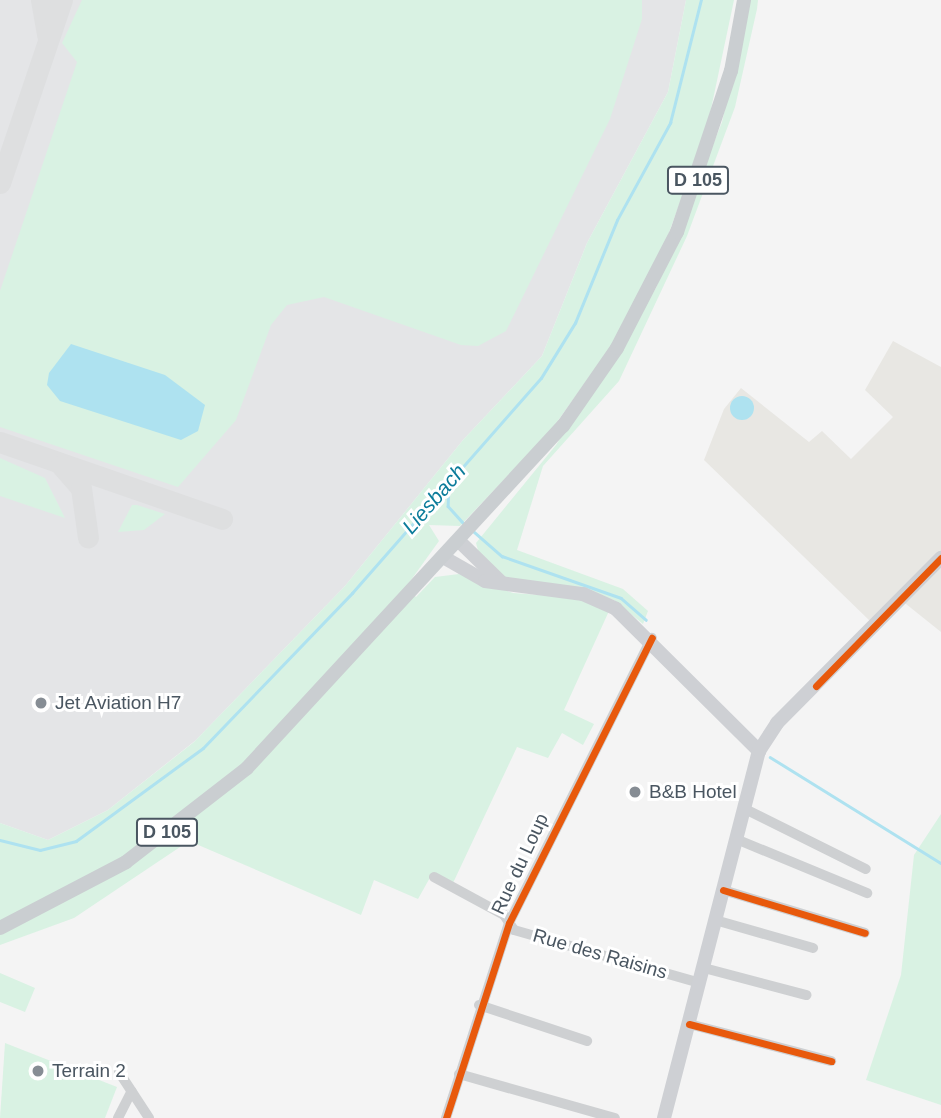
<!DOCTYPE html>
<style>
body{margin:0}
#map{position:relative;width:941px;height:1118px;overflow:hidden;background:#f4f4f4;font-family:Arial,sans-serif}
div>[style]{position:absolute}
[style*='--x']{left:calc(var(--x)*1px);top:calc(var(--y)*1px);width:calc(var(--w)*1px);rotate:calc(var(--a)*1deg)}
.commercial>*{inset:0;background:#e8e7e3}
.airport>*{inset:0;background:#e4e5e7}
.green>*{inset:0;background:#d9f2e3}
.water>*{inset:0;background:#aee2f0}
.round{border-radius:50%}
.stream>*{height:2.5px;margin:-1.25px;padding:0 1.25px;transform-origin:1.25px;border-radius:1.25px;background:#aee2f0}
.taxiway>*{height:21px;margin:-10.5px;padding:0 10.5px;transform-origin:10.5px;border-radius:10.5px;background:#dedfe0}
.street>*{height:10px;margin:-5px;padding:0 5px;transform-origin:5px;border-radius:5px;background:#ced0d2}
.secondary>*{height:14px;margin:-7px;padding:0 7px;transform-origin:7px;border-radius:7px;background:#ced0d4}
.primary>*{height:14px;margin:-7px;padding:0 7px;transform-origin:7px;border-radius:7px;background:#caced1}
.cycleway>*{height:7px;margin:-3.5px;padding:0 3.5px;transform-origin:3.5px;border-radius:3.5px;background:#e8590c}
.dots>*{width:19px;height:19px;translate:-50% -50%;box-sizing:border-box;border:4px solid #fff;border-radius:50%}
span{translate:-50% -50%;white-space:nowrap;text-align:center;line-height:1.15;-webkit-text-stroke:6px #fff;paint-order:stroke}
.shield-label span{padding:2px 5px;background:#fff;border:2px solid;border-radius:5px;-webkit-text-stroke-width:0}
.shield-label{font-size:18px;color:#4a5661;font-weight:700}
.poi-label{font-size:19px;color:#4a5661}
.left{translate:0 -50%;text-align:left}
.street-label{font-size:19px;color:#4a5661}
.water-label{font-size:21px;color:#0c7c9b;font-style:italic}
</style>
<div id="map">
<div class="commercial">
<i style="clip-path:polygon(893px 341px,941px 367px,941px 632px,901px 600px,871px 622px,704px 460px,724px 409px,741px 388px,809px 442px,822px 431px,851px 459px,893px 417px,865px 390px)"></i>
</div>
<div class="airport">
<i style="clip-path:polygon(0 0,686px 0,668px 92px,587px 243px,542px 356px,463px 440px,345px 586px,196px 740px,108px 810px,48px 840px,0 823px)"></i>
</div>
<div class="green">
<i style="clip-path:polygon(82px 0,642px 0,642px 19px,610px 119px,506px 331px,478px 346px,461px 345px,324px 297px,287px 305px,271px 325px,236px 420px,178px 487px,0 427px,0 291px,77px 62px,62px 43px)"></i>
<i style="clip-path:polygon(686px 0,734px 0,707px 128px,659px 260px,612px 345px,552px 429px,460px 526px,429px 525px,439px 541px,406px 587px,416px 597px,435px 577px,459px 574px,513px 593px,581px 598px,609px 611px,564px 710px,594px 724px,583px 745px,562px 733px,548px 758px,517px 747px,453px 883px,432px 874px,418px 899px,374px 880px,361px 915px,189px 841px,74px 918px,0 945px,0 823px,48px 840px,108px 810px,194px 742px,345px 586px,463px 440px,542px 356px,587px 243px,668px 92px)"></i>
<i style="clip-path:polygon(749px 0,758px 0,757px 9px,735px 107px,687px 236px,619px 381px,543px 466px,517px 550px,623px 589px,648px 611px,643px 624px,614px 600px,506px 578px,479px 554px,476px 543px,556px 445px,656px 288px,722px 122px)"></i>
<i style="clip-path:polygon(0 458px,45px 478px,65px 518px,0 496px)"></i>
<i style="clip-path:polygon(132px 505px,137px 505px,165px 514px,144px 530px,118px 532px)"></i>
<i style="clip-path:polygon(941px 814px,941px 1105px,866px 1080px,901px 975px,914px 855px)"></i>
<i style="clip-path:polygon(0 973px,35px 988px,25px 1012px,0 1002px)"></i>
<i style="clip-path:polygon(5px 1043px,117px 1087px,105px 1118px,0 1118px)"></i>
</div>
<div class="water">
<i style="clip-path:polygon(71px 344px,165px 375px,205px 405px,198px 431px,181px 440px,60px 401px,47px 385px,49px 373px)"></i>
<i class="round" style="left:730px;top:396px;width:24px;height:24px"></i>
</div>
<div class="stream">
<i style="--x:449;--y:481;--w:25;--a:92"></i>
<i style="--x:448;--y:506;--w:24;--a:48"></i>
<i style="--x:472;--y:530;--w:40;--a:41"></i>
<i style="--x:502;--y:556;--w:126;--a:19.4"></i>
<i style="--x:621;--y:598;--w:33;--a:41"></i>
<i style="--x:770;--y:757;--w:201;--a:31.8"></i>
<i style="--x:0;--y:840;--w:41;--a:14"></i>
<i style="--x:40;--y:850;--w:37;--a:-14"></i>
<i style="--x:76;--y:841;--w:157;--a:-36.2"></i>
<i style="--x:203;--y:748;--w:215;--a:-46.1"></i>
<i style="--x:352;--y:593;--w:286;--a:-48.7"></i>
<i style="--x:541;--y:378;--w:65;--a:-58.3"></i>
<i style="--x:575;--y:323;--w:111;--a:-67.8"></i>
<i style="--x:617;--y:220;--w:111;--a:-61.3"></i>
<i style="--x:670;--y:123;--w:127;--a:-75.9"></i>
</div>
<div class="taxiway">
<i style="--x:41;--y:0;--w:36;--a:80"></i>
<i style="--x:0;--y:183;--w:193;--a:-71.3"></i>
<i style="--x:0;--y:442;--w:235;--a:19.1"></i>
<i style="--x:61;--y:465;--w:30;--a:49"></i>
<i style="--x:81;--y:488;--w:50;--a:82"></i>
</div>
<div class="street">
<i style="--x:743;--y:808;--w:137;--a:26.4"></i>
<i style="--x:736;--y:839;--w:142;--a:22.4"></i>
<i style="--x:434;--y:877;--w:80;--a:28.5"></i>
<i style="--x:504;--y:915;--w:18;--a:56"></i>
<i style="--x:514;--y:930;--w:193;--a:15.9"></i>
<i style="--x:723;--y:890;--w:148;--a:16.8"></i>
<i style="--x:715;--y:920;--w:102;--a:15.9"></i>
<i style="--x:704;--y:968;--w:106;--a:14.8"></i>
<i style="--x:479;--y:1005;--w:114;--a:18.4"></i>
<i style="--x:689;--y:1024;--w:147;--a:14.6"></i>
<i style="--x:119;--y:1072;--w:55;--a:56.9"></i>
<i style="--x:459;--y:1074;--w:162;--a:15.8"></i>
<i style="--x:118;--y:1118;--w:30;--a:-63"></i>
<i style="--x:446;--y:1118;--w:205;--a:-72.1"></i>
<i style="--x:509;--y:923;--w:319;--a:-63.4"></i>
</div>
<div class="secondary">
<i style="--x:459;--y:541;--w:60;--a:44.3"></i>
<i style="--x:443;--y:557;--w:48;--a:29.7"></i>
<i style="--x:485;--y:581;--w:99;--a:7.6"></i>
<i style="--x:583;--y:594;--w:36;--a:24"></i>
<i style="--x:616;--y:609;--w:202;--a:44.8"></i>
<i style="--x:664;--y:1118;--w:379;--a:-75.5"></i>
<i style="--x:759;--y:751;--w:33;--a:-57"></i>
<i style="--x:777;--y:723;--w:233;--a:-45.2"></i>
</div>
<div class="primary">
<i style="--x:0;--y:928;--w:142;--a:-27.6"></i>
<i style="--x:126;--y:862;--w:153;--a:-37.8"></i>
<i style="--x:247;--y:768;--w:466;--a:-47.3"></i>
<i style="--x:563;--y:426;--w:95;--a:-55.3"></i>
<i style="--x:617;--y:348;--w:131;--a:-62.7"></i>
<i style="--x:677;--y:232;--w:170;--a:-71.5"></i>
<i style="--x:731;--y:71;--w:72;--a:-79.6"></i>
</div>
<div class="cycleway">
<i style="--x:816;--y:686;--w:179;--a:-45.7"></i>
<i style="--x:723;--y:890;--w:148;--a:16.8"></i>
<i style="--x:689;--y:1024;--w:147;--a:14.6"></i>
<i style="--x:446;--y:1118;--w:205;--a:-72.1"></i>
<i style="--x:509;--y:923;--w:319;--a:-63.4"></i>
</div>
<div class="dots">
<i style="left:41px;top:703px;background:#868d94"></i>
<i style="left:635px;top:792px;background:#868d94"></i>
<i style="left:38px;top:1071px;background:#868d94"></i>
</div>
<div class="shield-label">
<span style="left:698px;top:180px">D 105</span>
<span style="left:167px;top:832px">D 105</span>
</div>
<div class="poi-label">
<span class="left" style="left:55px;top:703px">Jet Aviation H7</span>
<span class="left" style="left:649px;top:792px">B&amp;B Hotel</span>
<span class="left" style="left:52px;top:1071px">Terrain 2</span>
</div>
<div class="street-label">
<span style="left:520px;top:864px;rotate:-65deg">Rue du Loup</span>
<span style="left:600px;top:954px;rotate:16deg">Rue des Raisins</span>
</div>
<div class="water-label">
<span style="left:434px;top:499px;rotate:-49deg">Liesbach</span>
</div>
</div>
